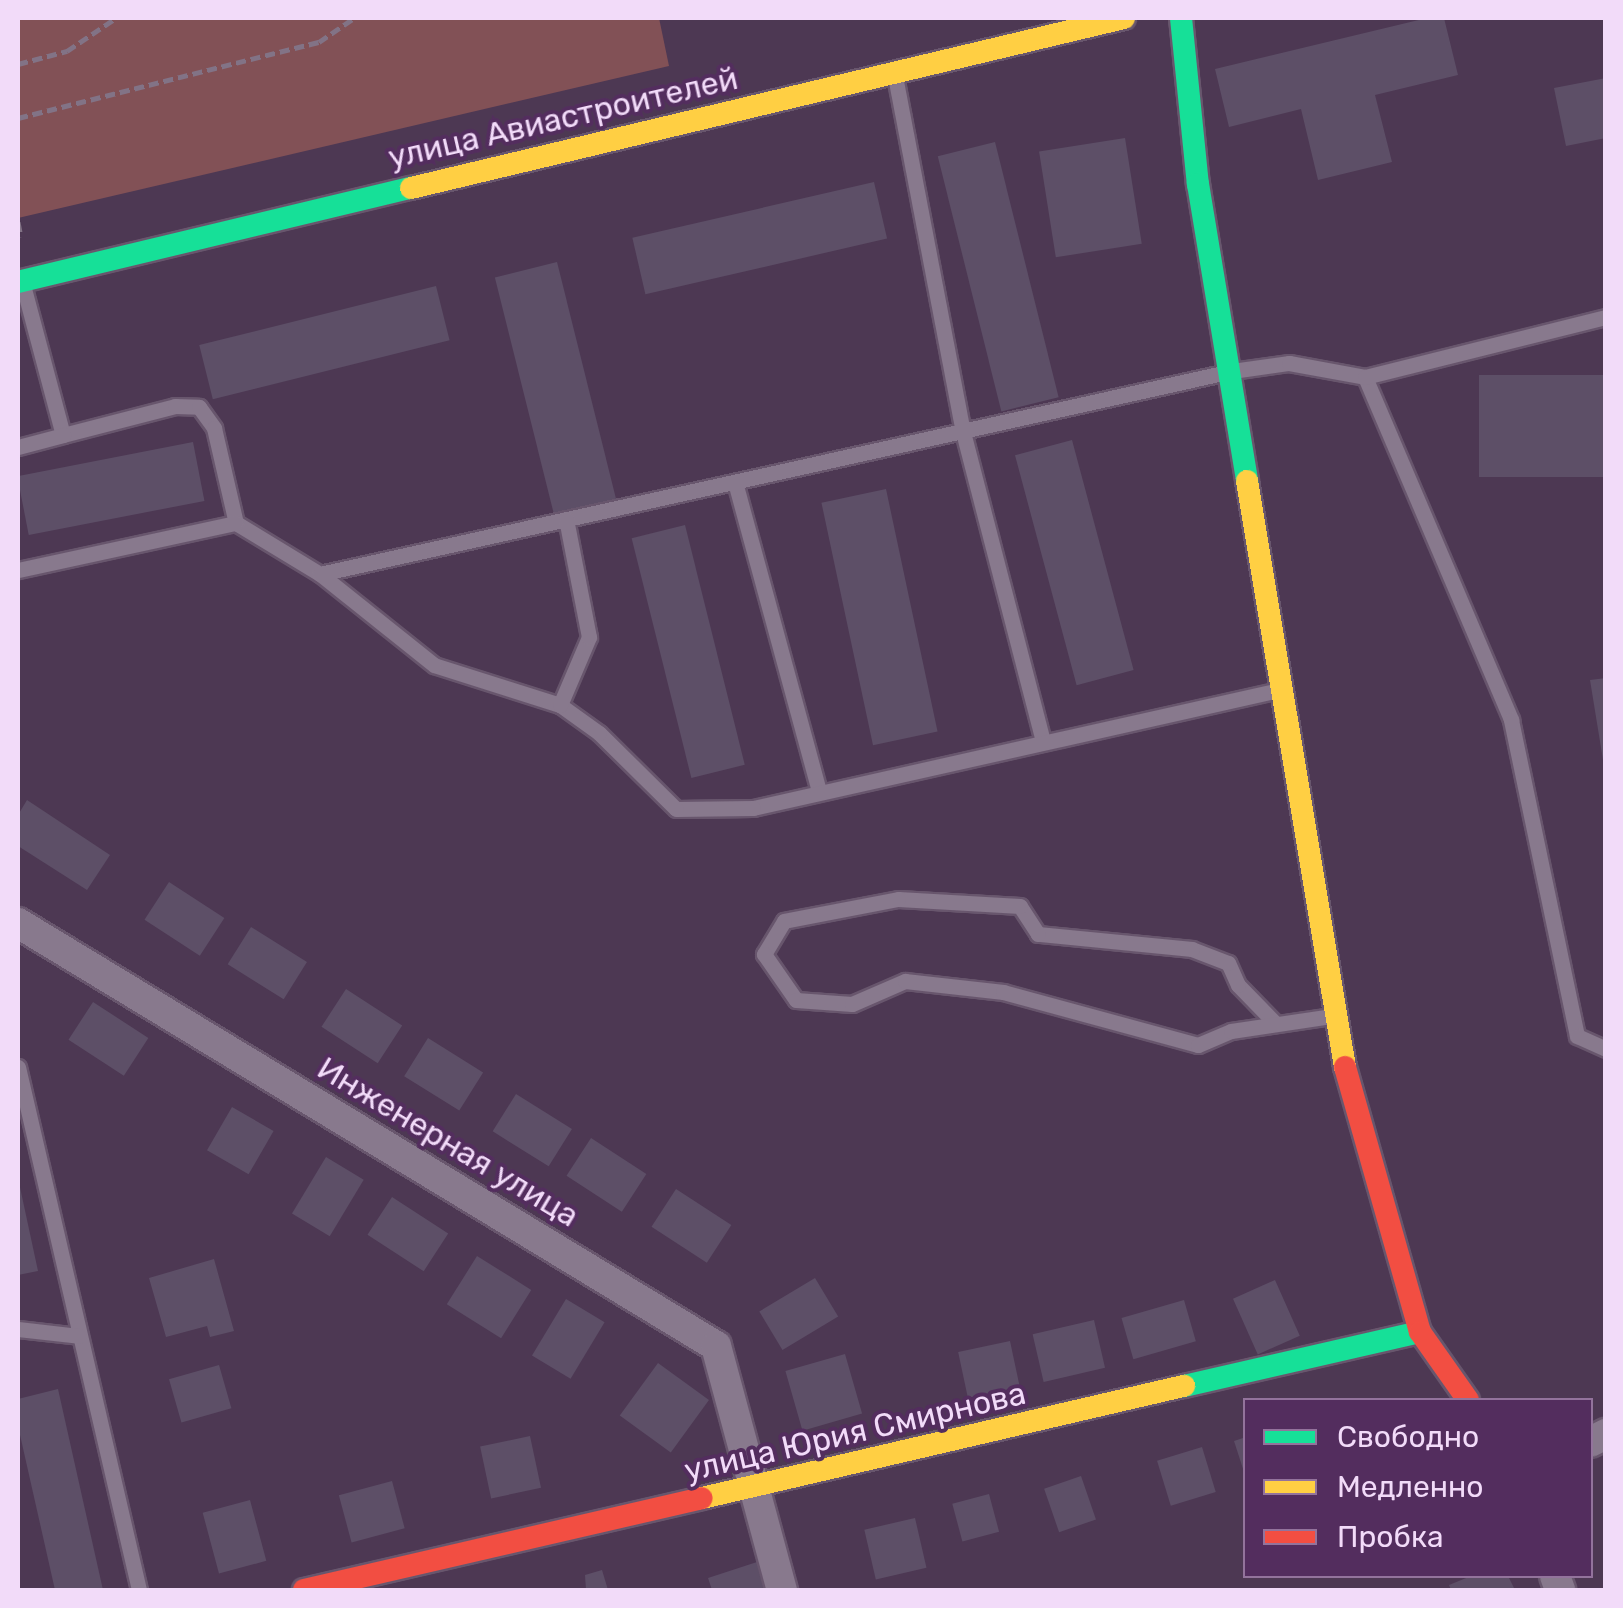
<!DOCTYPE html>
<meta charset="utf-8">
<style>
body{margin:0}
#map{position:relative;width:1623px;height:1608px;overflow:hidden;background:#4d3853;font-family:Rubik,sans-serif}
div>[style]{position:absolute}
[style*='--x']{left:calc(var(--x)*1px);top:calc(var(--y)*1px);width:calc(var(--w)*1px);rotate:calc(var(--a)*1deg)}
.green>*{inset:0;background:#825156}
.building>*{inset:0;background:#5d4f67;transform-origin:0 0}
.path>*{height:5px;margin-top:-2.5px;transform-origin:0;background:repeating-linear-gradient(90deg,#827386 0 10px,transparent 0 15px)}
.roads{filter:drop-shadow(2px 0 #68566d) drop-shadow(-2px 0 #68566d) drop-shadow(0 2px #68566d) drop-shadow(0 -2px #68566d)}
.lane>*{height:15px;margin:-7.5px;padding:0 7.5px;transform-origin:7.5px;border-radius:7.5px;background:#88798d}
.street>*{height:30px;margin:-15px;padding:0 15px;transform-origin:15px;border-radius:15px;background:#88798d}
.fast>*{height:22px;margin:-11px;padding:0 11px;transform-origin:11px;border-radius:11px;background:#16e098}
.slow>*{height:22px;margin:-11px;padding:0 11px;transform-origin:11px;border-radius:11px;background:#ffcf43}
.jam>*{height:22px;margin:-11px;padding:0 11px;transform-origin:11px;border-radius:11px;background:#f24e42}
span{translate:-50% -50%;white-space:nowrap;text-align:center;line-height:1.15;-webkit-text-stroke:8px #532d5e;paint-order:stroke}
.street-label{font-size:32px;color:#f2dbf9}
.frame{position:absolute;inset:0;border:20px solid #f2dbf9;pointer-events:none}
.legend{position:absolute;left:1243px;top:1398px;width:350px;height:180px;box-sizing:border-box;background:#532d5e;border:2px solid #93739c;margin:0;padding:12px 18px;list-style:none;font-size:30px;color:#f2dbf9}
.legend li{display:flex;align-items:center;gap:20px;height:50px}
.legend b{width:50px;border:2px solid #93739c}
</style>
<div id="map">
<div class="green">
<i style="clip-path:polygon(18px 18px,659px 18px,669px 66px,18px 218px)"></i>
</div>
<div class="building">
<i style="clip-path:polygon(1427px 18px,1444px 18px,1458px 75px,1375px 95px,1392px 162px,1318px 180px,1301px 109px,1229px 127px,1215px 69px)"></i>
<i style="clip-path:polygon(1606px 78px,1606px 138px,1566px 146px,1554px 88px)"></i>
<i style="left:1125px;top:138px;width:107px;height:87px;rotate:81deg"></i>
<i style="left:995px;top:142px;width:263px;height:59px;rotate:76deg"></i>
<i style="left:874px;top:182px;width:58px;height:248px;rotate:77deg"></i>
<i style="left:557px;top:262px;width:246px;height:64px;rotate:76deg"></i>
<i style="left:436px;top:286px;width:56px;height:244px;rotate:76deg"></i>
<i style="left:1606px;top:375px;width:102px;height:127px;rotate:90deg"></i>
<i style="left:1072px;top:440px;width:238px;height:59px;rotate:75deg"></i>
<i style="left:193px;top:442px;width:60px;height:179px;rotate:79deg"></i>
<i style="left:886px;top:489px;width:248px;height:66px;rotate:78deg"></i>
<i style="left:685px;top:525px;width:247px;height:55px;rotate:76deg"></i>
<i style="clip-path:polygon(1606px 678px,1606px 759px,1603px 760px,1590px 680px)"></i>
<i style="clip-path:polygon(27px 800px,110px 855px,87px 890px,18px 846px,18px 815px)"></i>
<i style="left:169px;top:882px;width:66px;height:45px;rotate:33deg"></i>
<i style="left:251px;top:927px;width:66px;height:44px;rotate:32deg"></i>
<i style="left:346px;top:989px;width:67px;height:45px;rotate:33deg"></i>
<i style="left:93px;top:1002px;width:66px;height:45px;rotate:33deg"></i>
<i style="left:428px;top:1038px;width:65px;height:45px;rotate:32deg"></i>
<i style="left:516px;top:1094px;width:66px;height:44px;rotate:32deg"></i>
<i style="left:232px;top:1107px;width:48px;height:50px;rotate:30deg"></i>
<i style="left:591px;top:1138px;width:66px;height:45px;rotate:33deg"></i>
<i style="left:326px;top:1157px;width:44px;height:66px;rotate:31deg"></i>
<i style="clip-path:polygon(18px 1178px,38px 1271px,18px 1275px)"></i>
<i style="left:676px;top:1189px;width:66px;height:45px;rotate:33deg"></i>
<i style="left:392px;top:1197px;width:67px;height:45px;rotate:33deg"></i>
<i style="left:477px;top:1256px;width:64px;height:57px;rotate:32deg"></i>
<i style="clip-path:polygon(214px 1259px,234px 1331px,210px 1337px,207px 1326px,166px 1337px,149px 1278px)"></i>
<i style="left:815px;top:1278px;width:45px;height:65px;rotate:59deg"></i>
<i style="left:1275px;top:1280px;width:61px;height:46px;rotate:66deg"></i>
<i style="left:566px;top:1299px;width:45px;height:66px;rotate:31deg"></i>
<i style="left:1184px;top:1300px;width:43px;height:65px;rotate:74deg"></i>
<i style="left:1094px;top:1320px;width:49px;height:63px;rotate:77deg"></i>
<i style="left:1010px;top:1341px;width:47px;height:53px;rotate:78deg"></i>
<i style="left:845px;top:1354px;width:62px;height:62px;rotate:74deg"></i>
<i style="left:658px;top:1363px;width:63px;height:65px;rotate:36deg"></i>
<i style="left:219px;top:1365px;width:45px;height:52px;rotate:74deg"></i>
<i style="clip-path:polygon(58px 1389px,103px 1590px,55px 1590px,18px 1426px,18px 1399px)"></i>
<i style="left:530px;top:1436px;width:53px;height:51px;rotate:78deg"></i>
<i style="clip-path:polygon(1246px 1437px,1246px 1475px,1245px 1475px,1234px 1441px)"></i>
<i style="left:1202px;top:1447px;width:47px;height:47px;rotate:73deg"></i>
<i style="left:1081px;top:1476px;width:46px;height:39px;rotate:71deg"></i>
<i style="left:392px;top:1481px;width:49px;height:55px;rotate:75deg"></i>
<i style="left:989px;top:1494px;width:39px;height:38px;rotate:75deg"></i>
<i style="left:250px;top:1500px;width:63px;height:49px;rotate:75deg"></i>
<i style="left:915px;top:1518px;width:51px;height:52px;rotate:77deg"></i>
<i style="clip-path:polygon(757px 1562px,766px 1590px,712px 1590px,708px 1578px)"></i>
<i style="clip-path:polygon(602px 1570px,608px 1590px,586px 1590px,585px 1575px)"></i>
<i style="clip-path:polygon(1471px 1576px,1508px 1576px,1515px 1590px,1451px 1590px,1449px 1585px)"></i>
</div>
<div class="path">
<i style="--x:18;--y:64;--w:51;--a:-14.9"></i>
<i style="--x:67;--y:51;--w:59;--a:-34"></i>
<i style="--x:18;--y:118;--w:310;--a:-14.2"></i>
<i style="--x:319;--y:42;--w:42;--a:-34.4"></i>
<i style="--x:18;--y:222;--w:15;--a:79"></i>
</div>
<div class="roads">
<div class="lane">
<i style="--x:895;--y:76;--w:362;--a:79.2"></i>
<i style="--x:963;--y:432;--w:320;--a:75.5"></i>
<i style="--x:23;--y:285;--w:155;--a:75.1"></i>
<i style="--x:63;--y:435;--w:116;--a:-14.5"></i>
<i style="--x:175;--y:406;--w:24;--a:2"></i>
<i style="--x:199;--y:407;--w:26;--a:54"></i>
<i style="--x:214;--y:428;--w:98;--a:77"></i>
<i style="--x:236;--y:523;--w:98;--a:31.3"></i>
<i style="--x:1365;--y:377;--w:373;--a:66.9"></i>
<i style="--x:1511;--y:720;--w:323;--a:78.2"></i>
<i style="--x:1577;--y:1036;--w:32;--a:24"></i>
<i style="--x:18;--y:447;--w:47;--a:-14.9"></i>
<i style="--x:735;--y:482;--w:321;--a:74.8"></i>
<i style="--x:18;--y:570;--w:223;--a:-12.2"></i>
<i style="--x:1279;--y:690;--w:539;--a:167.36"></i>
<i style="--x:753;--y:808;--w:77;--a:179.3"></i>
<i style="--x:676;--y:809;--w:108;--a:-135.4"></i>
<i style="--x:599;--y:733;--w:48;--a:-144.3"></i>
<i style="--x:560;--y:705;--w:132;--a:-162.4"></i>
<i style="--x:434;--y:665;--w:146;--a:-141.4"></i>
<i style="--x:320;--y:574;--w:934;--a:-12.55"></i>
<i style="--x:1232;--y:371;--w:58;--a:-8"></i>
<i style="--x:1289;--y:363;--w:77;--a:10.4"></i>
<i style="--x:1365;--y:377;--w:248;--a:-14"></i>
<i style="--x:560;--y:705;--w:74;--a:-66.9"></i>
<i style="--x:589;--y:637;--w:120;--a:-101"></i>
<i style="--x:1276;--y:1024;--w:54;--a:-134.3"></i>
<i style="--x:1238;--y:985;--w:24;--a:-114"></i>
<i style="--x:1228;--y:963;--w:39;--a:-159"></i>
<i style="--x:1192;--y:949;--w:155;--a:-174.4"></i>
<i style="--x:1038;--y:934;--w:33;--a:-123"></i>
<i style="--x:1020;--y:906;--w:122;--a:-176.7"></i>
<i style="--x:898;--y:899;--w:116;--a:169.1"></i>
<i style="--x:784;--y:921;--w:39;--a:121"></i>
<i style="--x:764;--y:954;--w:56;--a:55.2"></i>
<i style="--x:796;--y:1000;--w:56;--a:4.1"></i>
<i style="--x:852;--y:1004;--w:58;--a:-23.5"></i>
<i style="--x:905;--y:981;--w:99;--a:6.4"></i>
<i style="--x:1003;--y:992;--w:202;--a:15.2"></i>
<i style="--x:1198;--y:1045;--w:36;--a:-23"></i>
<i style="--x:1231;--y:1031;--w:101;--a:-8.5"></i>
<i style="--x:18;--y:1067;--w:537;--a:76.97"></i>
<i style="--x:18;--y:1329;--w:61;--a:6.5"></i>
</div>
<div class="street">
<i style="--x:18;--y:923;--w:816;--a:31.22"></i>
<i style="--x:716;--y:1346;--w:253;--a:74.9"></i>
<i style="--x:1590;--y:1442;--w:18;--a:-27"></i>
<i style="--x:1555;--y:1576;--w:15;--a:70"></i>
</div>
<div class="fast">
<i style="--x:1181;--y:18;--w:167;--a:84.2"></i>
<i style="--x:1198;--y:184;--w:301;--a:80.6"></i>
<i style="--x:18;--y:282;--w:404;--a:-13.5"></i>
<i style="--x:1184;--y:1386;--w:242;--a:-12.9"></i>
</div>
<div class="slow">
<i style="--x:411;--y:188;--w:733;--a:-13.41"></i>
<i style="--x:1247;--y:481;--w:594;--a:80.51"></i>
<i style="--x:702;--y:1498;--w:495;--a:-13.1"></i>
</div>
<div class="jam">
<i style="--x:1345;--y:1067;--w:275;--a:74.2"></i>
<i style="--x:1420;--y:1332;--w:83;--a:54.8"></i>
<i style="--x:304;--y:1590;--w:408;--a:-13"></i>
</div>
</div>
<div class="street-label">
<span style="left:563px;top:118px;rotate:-13deg">улица Авиастроителей</span>
<span style="left:448px;top:1142px;rotate:31deg">Инженерная улица</span>
<span style="left:855px;top:1432px;rotate:-13deg">улица Юрия Смирнова</span>
</div>
<div class="frame"></div>
<ul class="legend">
<li><b style="height:12px;background:#16e098"></b>Свободно</li>
<li><b style="height:12px;background:#ffcf43"></b>Медленно</li>
<li><b style="height:12px;background:#f24e42"></b>Пробка</li>
</ul>
</div>
